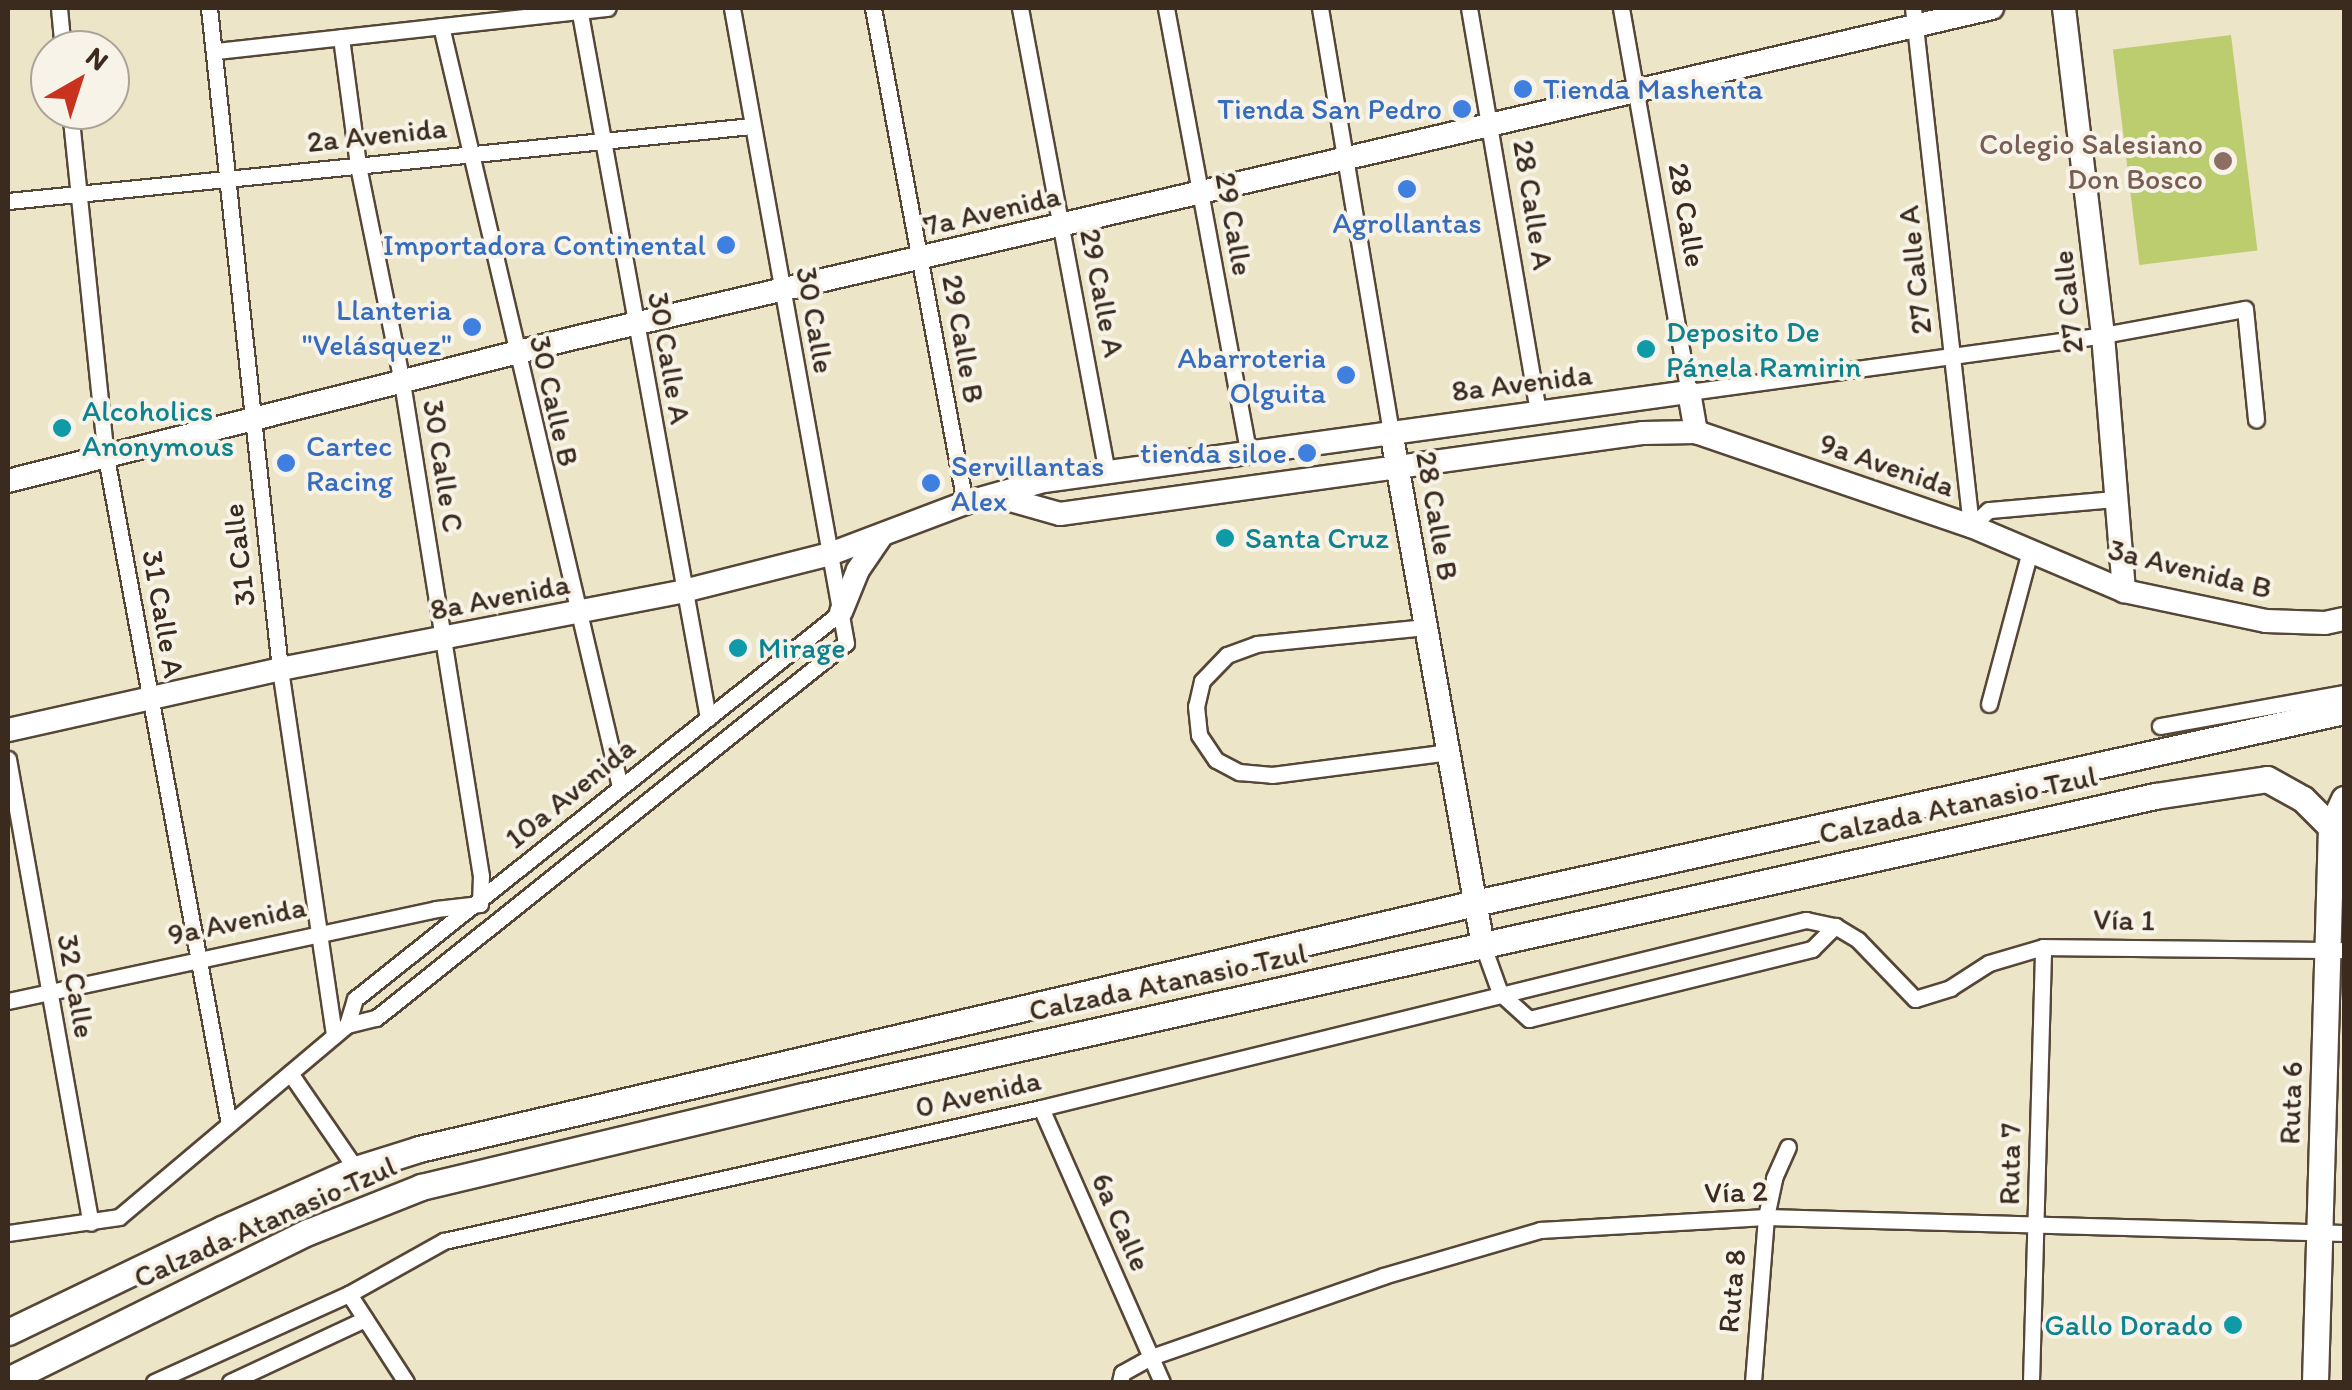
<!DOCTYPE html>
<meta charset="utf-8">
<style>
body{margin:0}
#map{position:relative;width:2352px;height:1390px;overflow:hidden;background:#ece5c7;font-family:Itim,sans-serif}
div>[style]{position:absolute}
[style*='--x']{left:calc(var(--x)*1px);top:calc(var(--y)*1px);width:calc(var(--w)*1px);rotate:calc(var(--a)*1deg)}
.green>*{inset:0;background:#bccd6f;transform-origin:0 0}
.roads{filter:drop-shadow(2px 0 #564637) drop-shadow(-2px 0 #564637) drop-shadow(0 2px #564637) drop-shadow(0 -2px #564637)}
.street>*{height:15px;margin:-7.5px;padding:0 7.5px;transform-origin:7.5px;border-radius:7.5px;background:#fff}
.secondary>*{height:22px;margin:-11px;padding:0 11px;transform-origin:11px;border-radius:11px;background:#fff}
.primary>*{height:25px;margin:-12.5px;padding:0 12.5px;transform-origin:12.5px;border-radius:12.5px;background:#fff}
.dots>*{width:28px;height:28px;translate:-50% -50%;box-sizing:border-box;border:5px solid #f7f3e8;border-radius:50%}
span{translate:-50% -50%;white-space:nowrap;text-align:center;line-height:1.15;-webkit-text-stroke:8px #f7f3e8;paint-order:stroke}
.shop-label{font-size:30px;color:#366cbe}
.left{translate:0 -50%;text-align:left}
.right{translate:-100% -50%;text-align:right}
.street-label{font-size:30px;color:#3b2a1e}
.education-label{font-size:30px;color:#785e54}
.culture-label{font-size:30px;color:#0d838f}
.frame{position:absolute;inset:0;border:10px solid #3b2a1e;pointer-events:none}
.north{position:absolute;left:30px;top:30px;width:100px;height:100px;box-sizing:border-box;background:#f7f3e8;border:2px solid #aca397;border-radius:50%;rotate:39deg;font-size:28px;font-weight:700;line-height:40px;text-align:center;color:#3b2a1e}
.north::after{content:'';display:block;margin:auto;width:35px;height:45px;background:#c8321e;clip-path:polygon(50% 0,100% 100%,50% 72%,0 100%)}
</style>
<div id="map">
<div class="green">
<i style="left:2231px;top:35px;width:217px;height:119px;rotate:83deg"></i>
</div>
<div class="roads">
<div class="street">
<i style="--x:59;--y:8;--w:42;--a:84.6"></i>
<i style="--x:209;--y:8;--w:665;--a:83.87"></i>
<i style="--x:280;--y:669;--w:370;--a:81.6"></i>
<i style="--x:579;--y:8;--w:722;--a:79.7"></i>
<i style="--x:873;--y:8;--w:503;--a:79.47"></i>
<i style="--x:1020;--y:8;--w:472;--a:79.4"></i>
<i style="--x:1166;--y:8;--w:450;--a:79.5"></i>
<i style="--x:1320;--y:8;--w:429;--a:80.5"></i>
<i style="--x:1469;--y:8;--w:409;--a:80.3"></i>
<i style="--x:1621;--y:8;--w:390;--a:80"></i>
<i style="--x:1689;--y:392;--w:418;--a:-7.8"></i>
<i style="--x:2103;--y:335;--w:144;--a:-10.4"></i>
<i style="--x:2245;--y:309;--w:111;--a:84.3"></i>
<i style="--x:1913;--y:8;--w:521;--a:83.61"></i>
<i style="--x:441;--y:26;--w:782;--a:76.76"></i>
<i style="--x:217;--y:51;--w:393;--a:-6.3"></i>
<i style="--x:70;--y:110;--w:349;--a:84.1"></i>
<i style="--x:106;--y:457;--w:678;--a:79.55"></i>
<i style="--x:8;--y:201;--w:748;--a:-5.76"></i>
<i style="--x:1971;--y:526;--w:24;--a:-42"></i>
<i style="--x:1989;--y:510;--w:127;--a:-5"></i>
<i style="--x:1426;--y:627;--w:170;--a:174.3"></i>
<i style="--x:1257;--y:644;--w:32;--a:160"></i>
<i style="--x:1227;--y:655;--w:36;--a:134"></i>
<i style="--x:1202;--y:681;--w:26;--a:103"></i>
<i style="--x:1196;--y:706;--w:29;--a:84"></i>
<i style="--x:1199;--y:735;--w:30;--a:56"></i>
<i style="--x:1216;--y:760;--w:26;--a:28"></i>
<i style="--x:1239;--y:772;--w:33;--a:5"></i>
<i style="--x:1272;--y:775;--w:177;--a:-7.4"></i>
<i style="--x:1989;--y:704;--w:158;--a:-75"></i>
<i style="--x:2160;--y:726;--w:187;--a:-10.2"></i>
<i style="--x:8;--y:759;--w:471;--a:79.9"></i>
<i style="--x:1483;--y:946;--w:50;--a:70.1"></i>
<i style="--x:1500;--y:993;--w:39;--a:42"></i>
<i style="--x:1529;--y:1019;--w:292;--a:-13.9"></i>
<i style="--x:1812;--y:949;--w:33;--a:-45"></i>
<i style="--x:8;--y:1001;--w:438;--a:-12.1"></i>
<i style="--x:436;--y:909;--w:44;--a:-6.5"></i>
<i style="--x:480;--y:904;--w:28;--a:-88"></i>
<i style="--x:481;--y:876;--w:500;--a:-99.09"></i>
<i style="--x:402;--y:382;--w:221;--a:-101.5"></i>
<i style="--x:358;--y:165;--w:129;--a:-97.6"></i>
<i style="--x:347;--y:1025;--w:27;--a:-73"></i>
<i style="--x:355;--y:999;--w:621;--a:-38.53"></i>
<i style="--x:290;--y:1073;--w:116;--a:55.5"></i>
<i style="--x:1041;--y:1108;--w:300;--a:66.2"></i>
<i style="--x:8;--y:1233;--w:112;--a:-8.2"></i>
<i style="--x:119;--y:1217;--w:298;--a:-40.1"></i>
<i style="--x:347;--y:1025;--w:30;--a:-14"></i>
<i style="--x:376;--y:1018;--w:601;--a:-38.59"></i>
<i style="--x:846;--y:643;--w:645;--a:-100.18"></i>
<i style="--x:349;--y:1294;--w:105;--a:57.1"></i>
<i style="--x:154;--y:1382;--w:214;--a:-24.3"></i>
<i style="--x:349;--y:1294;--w:109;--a:-29.2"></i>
<i style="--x:444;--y:1241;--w:612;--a:-12.56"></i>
<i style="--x:1041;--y:1108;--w:788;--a:-13.81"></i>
<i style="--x:1806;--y:920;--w:30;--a:12"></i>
<i style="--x:1835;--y:926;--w:27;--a:31"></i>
<i style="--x:1858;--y:940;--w:82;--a:46"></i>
<i style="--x:1915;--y:999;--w:37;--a:-17"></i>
<i style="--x:1950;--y:988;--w:46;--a:-32.7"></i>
<i style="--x:1989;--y:963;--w:56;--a:-16.5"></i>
<i style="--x:2043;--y:947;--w:301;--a:0.6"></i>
<i style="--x:230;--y:1382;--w:149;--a:-25"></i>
<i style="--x:1120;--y:1382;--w:9;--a:-77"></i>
<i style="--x:1122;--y:1373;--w:33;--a:-29"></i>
<i style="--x:1151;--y:1357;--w:246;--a:-19.2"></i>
<i style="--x:1383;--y:1276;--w:164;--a:-16.3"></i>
<i style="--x:1540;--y:1230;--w:226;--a:-3.3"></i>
<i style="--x:1766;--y:1217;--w:578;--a:1.59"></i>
<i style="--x:1753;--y:1382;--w:166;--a:-85.5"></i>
<i style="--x:1766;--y:1217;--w:40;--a:-78"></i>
<i style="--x:1774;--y:1178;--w:34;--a:-66"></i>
<i style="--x:2031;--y:1382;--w:435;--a:-88.4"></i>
</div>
<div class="secondary">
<i style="--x:2064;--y:8;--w:329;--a:83.2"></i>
<i style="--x:2103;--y:335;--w:257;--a:85.3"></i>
<i style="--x:1391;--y:431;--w:523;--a:79.87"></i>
<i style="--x:8;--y:481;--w:584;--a:-14.18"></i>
<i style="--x:574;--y:338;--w:1456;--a:-13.1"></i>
<i style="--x:996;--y:496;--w:66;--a:15.7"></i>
<i style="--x:1060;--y:514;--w:589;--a:-7.91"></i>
<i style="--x:1643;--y:433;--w:53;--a:-1.1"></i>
<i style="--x:1696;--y:432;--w:291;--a:18.9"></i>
<i style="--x:1971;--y:526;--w:166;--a:23"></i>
<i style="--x:2124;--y:591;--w:145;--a:11.9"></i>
<i style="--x:2266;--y:621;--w:59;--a:1.9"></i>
<i style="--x:2325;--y:623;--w:19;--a:-12"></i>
<i style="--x:841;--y:612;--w:45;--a:-68"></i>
<i style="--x:858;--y:570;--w:42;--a:-55.6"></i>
<i style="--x:8;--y:730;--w:279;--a:-12.6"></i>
<i style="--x:280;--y:669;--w:411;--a:-10.9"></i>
<i style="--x:684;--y:591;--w:151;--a:-14.2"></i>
<i style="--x:830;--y:554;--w:144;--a:-20.7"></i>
<i style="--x:965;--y:503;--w:82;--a:-15.6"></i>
<i style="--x:1044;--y:481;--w:651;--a:-7.86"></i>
<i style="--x:1689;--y:392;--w:41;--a:80.1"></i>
</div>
<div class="primary">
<i style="--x:8;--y:1332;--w:237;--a:-25.7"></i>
<i style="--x:222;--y:1229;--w:147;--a:-24.1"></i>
<i style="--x:356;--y:1169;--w:66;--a:-17.6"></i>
<i style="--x:419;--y:1149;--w:1084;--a:-13.11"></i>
<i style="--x:1475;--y:903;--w:890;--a:-12.46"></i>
<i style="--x:8;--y:1380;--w:335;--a:-26.3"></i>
<i style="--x:308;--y:1232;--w:122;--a:-21.7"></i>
<i style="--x:421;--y:1187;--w:393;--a:-13.4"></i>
<i style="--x:803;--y:1096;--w:1385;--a:-12.51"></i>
<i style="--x:2155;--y:796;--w:113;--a:-8.6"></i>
<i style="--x:2267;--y:779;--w:41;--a:29.1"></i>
<i style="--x:2303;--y:799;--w:40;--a:45"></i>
<i style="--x:2315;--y:1382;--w:555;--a:-88.35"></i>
<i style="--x:2331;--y:827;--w:31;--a:-65"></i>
</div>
</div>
<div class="dots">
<i style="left:1523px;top:89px;background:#3f7fe0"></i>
<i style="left:1462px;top:109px;background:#3f7fe0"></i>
<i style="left:2223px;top:161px;background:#8d6e63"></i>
<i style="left:1407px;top:189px;background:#3f7fe0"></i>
<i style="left:726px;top:245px;background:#3f7fe0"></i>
<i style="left:472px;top:327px;background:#3f7fe0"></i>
<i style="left:1646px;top:349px;background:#0f9aa8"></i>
<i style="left:1346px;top:375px;background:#3f7fe0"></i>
<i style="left:62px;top:428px;background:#0f9aa8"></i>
<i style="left:1307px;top:453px;background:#3f7fe0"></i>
<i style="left:286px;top:463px;background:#3f7fe0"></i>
<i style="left:931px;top:483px;background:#3f7fe0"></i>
<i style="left:1225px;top:538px;background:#0f9aa8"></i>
<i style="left:738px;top:648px;background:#0f9aa8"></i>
<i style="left:2233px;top:1325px;background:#0f9aa8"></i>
</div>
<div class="shop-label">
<span class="left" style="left:1543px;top:89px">Tienda Mashenta</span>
<span class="right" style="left:1442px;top:109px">Tienda San Pedro</span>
<span style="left:1407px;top:223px">Agrollantas</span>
<span class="right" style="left:706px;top:245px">Importadora Continental</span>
<span class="right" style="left:452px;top:327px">Llanteria<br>"Velásquez"</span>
<span class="right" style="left:1326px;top:375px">Abarroteria<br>Olguita</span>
<span class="left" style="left:306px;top:463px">Cartec<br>Racing</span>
<span class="right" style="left:1287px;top:453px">tienda siloe</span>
<span class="left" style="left:951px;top:483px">Servillantas<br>Alex</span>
</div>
<div class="street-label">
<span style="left:377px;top:135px;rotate:-6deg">2a Avenida</span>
<span style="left:1533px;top:205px;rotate:81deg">28 Calle A</span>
<span style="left:992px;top:211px;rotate:-13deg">7a Avenida</span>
<span style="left:1687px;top:215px;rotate:80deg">28 Calle</span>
<span style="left:1234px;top:224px;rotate:80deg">29 Calle</span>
<span style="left:1915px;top:270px;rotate:-96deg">27 Calle A</span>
<span style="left:1102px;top:293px;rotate:79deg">29 Calle A</span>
<span style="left:2068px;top:302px;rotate:-96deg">27 Calle</span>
<span style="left:815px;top:320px;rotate:80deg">30 Calle</span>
<span style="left:963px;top:339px;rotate:80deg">29 Calle B</span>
<span style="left:669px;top:358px;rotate:80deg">30 Calle A</span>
<span style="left:1522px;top:383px;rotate:-7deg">8a Avenida</span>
<span style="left:554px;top:401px;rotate:77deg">30 Calle B</span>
<span style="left:1887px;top:465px;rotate:19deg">9a Avenida</span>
<span style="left:443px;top:466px;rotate:81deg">30 Calle C</span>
<span style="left:1437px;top:516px;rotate:80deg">28 Calle B</span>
<span style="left:239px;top:555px;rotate:-97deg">31 Calle</span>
<span style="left:2190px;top:569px;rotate:14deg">3a Avenida B</span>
<span style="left:500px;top:597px;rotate:-11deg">8a Avenida</span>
<span style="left:163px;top:614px;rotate:80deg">31 Calle A</span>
<span style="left:570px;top:793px;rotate:-39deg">10a Avenida</span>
<span style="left:1958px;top:805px;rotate:-12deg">Calzada Atanasio Tzul</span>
<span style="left:2124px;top:920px;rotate:1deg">Vía 1</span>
<span style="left:237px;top:921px;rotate:-12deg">9a Avenida</span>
<span style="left:1168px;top:982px;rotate:-12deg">Calzada Atanasio Tzul</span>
<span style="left:76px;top:986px;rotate:80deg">32 Calle</span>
<span style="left:978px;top:1094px;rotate:-13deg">0 Avenida</span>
<span style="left:2291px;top:1103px;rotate:-88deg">Ruta 6</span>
<span style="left:2010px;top:1164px;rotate:-89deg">Ruta 7</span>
<span style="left:1736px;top:1192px;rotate:-2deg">Vía 2</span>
<span style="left:265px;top:1222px;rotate:-24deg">Calzada Atanasio Tzul</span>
<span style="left:1121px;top:1222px;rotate:66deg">6a Calle</span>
<span style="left:1732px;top:1291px;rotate:-85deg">Ruta 8</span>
</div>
<div class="education-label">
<span class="right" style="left:2203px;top:161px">Colegio Salesiano<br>Don Bosco</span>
</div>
<div class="culture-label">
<span class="left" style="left:1666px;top:349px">Deposito De<br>Pánela Ramirin</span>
<span class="left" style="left:82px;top:428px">Alcoholics<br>Anonymous</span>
<span class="left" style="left:1245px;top:538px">Santa Cruz</span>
<span class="left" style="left:758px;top:648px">Mirage</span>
<span class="right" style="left:2213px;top:1325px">Gallo Dorado</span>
</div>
<div class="frame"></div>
<div class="north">N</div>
</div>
